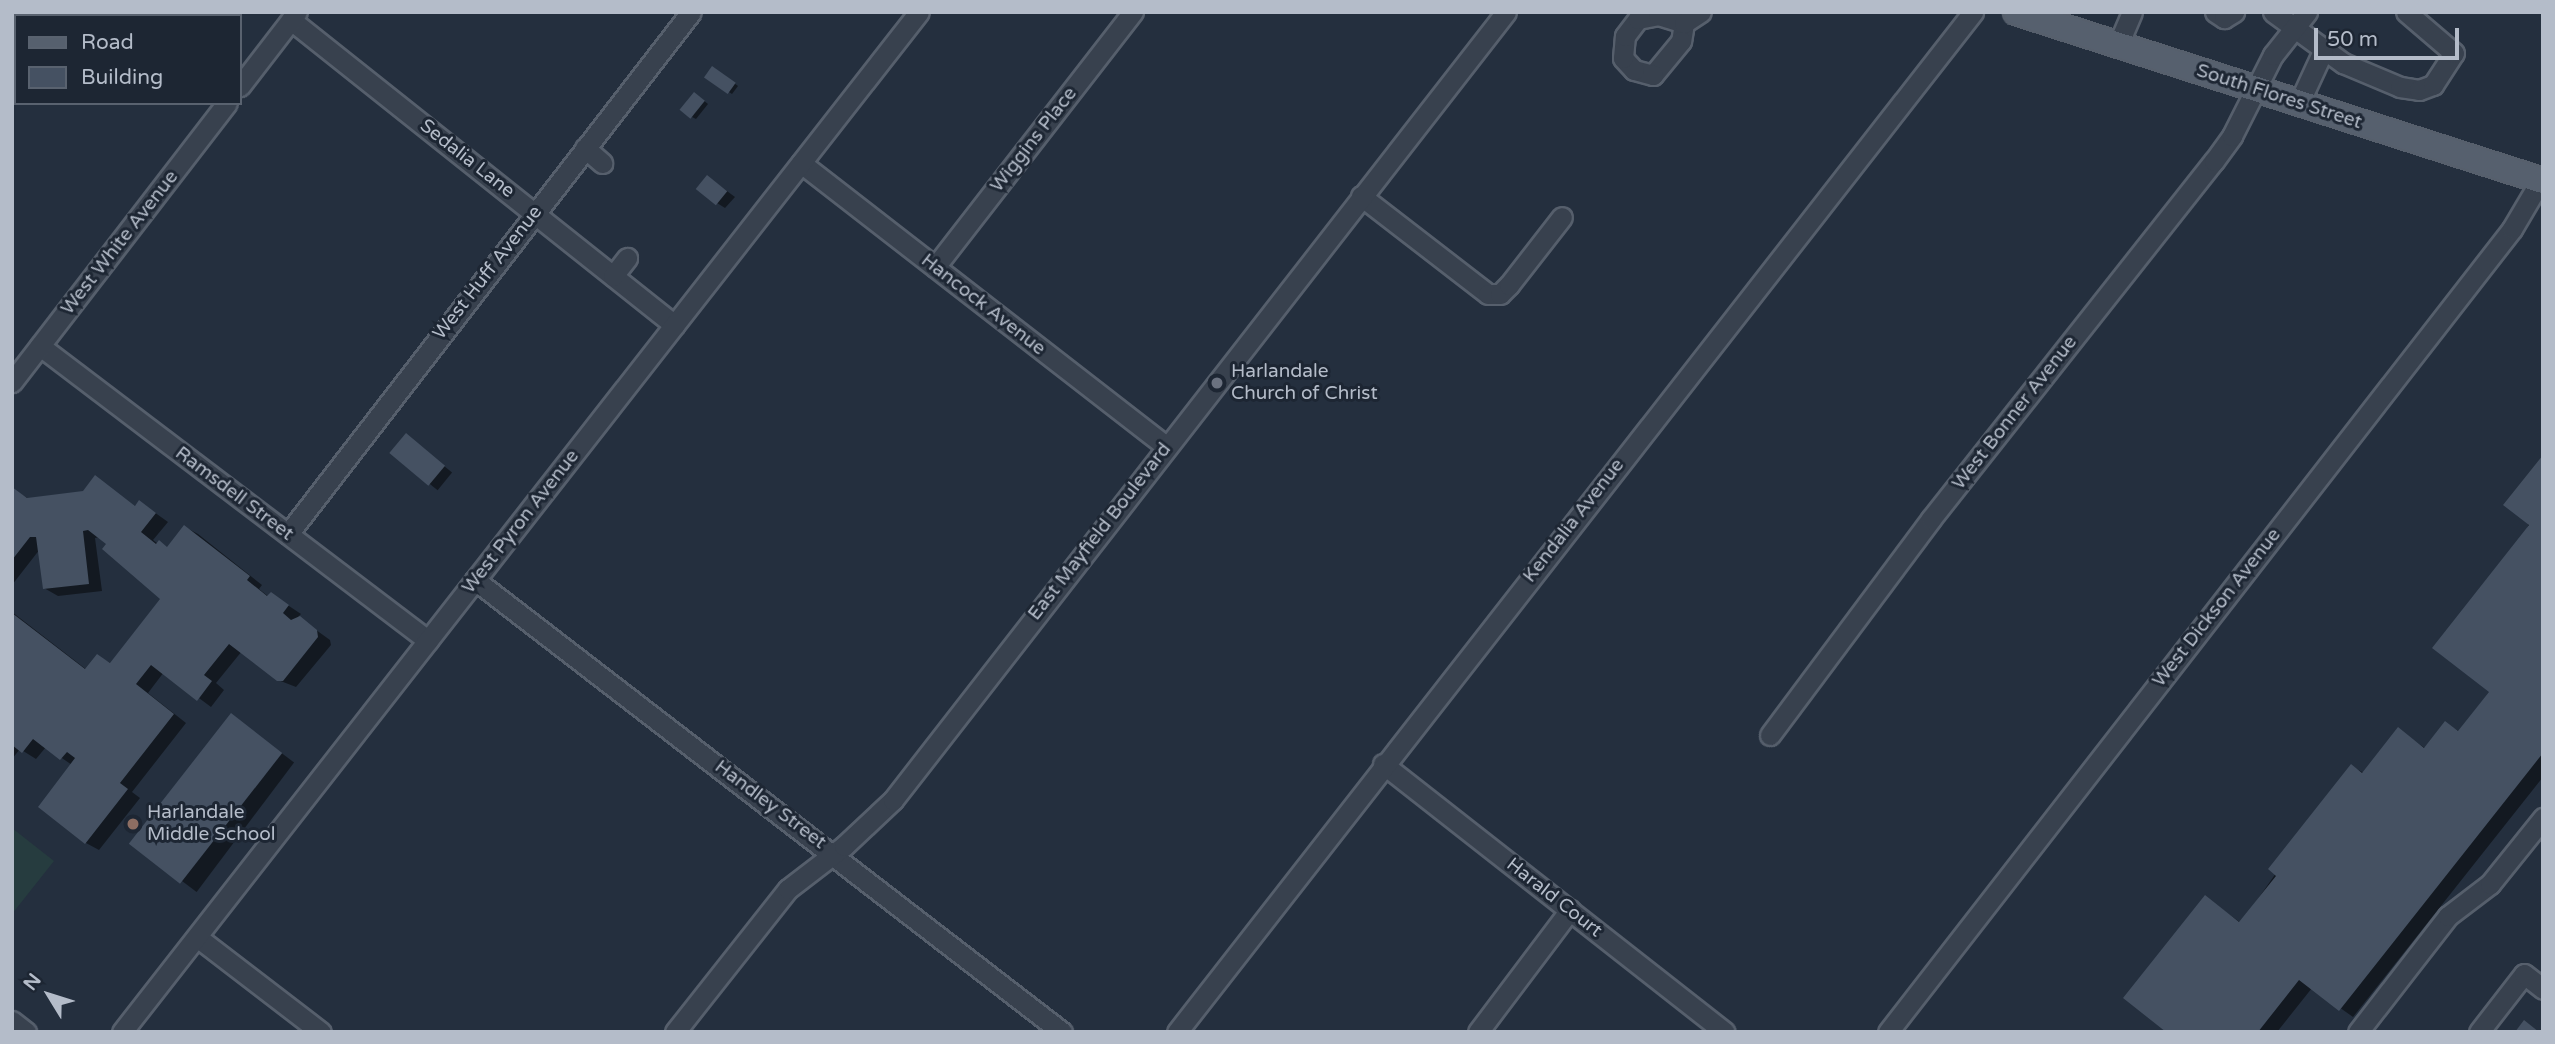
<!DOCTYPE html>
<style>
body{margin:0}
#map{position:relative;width:2555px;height:1044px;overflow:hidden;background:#242f3e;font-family:"Varela Round",sans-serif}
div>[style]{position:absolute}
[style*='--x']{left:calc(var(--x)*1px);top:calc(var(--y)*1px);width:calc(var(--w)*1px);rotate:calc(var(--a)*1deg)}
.green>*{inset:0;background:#263c3f}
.shadow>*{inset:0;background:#0007;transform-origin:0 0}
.building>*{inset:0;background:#455162;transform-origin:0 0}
.roads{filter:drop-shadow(2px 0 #565f6c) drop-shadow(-2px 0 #565f6c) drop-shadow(0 2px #565f6c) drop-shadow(0 -2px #565f6c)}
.minor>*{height:19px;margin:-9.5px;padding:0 9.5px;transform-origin:9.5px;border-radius:9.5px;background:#38414e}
.major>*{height:24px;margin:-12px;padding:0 12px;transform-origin:12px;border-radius:12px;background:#56606e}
.dots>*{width:19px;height:19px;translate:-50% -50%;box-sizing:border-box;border:4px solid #1d2633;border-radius:50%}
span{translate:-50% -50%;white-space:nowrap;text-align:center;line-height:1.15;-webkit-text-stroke:6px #1d2633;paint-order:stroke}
.street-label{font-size:19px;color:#b4bcc9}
.poi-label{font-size:19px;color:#b4bcc9}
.left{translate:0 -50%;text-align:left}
.frame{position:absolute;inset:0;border:14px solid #b4bcc9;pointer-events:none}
.legend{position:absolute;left:14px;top:14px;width:228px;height:91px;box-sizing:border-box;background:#1d2633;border:2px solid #59626f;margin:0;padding:9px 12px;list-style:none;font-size:21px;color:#b4bcc9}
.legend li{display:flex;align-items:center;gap:14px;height:35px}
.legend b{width:35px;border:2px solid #59626f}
.north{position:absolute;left:14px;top:960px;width:70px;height:70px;-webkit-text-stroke:5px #1d2633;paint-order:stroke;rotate:308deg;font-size:19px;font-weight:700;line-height:28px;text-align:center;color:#b4bcc9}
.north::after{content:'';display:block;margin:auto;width:24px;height:32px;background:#b4bcc9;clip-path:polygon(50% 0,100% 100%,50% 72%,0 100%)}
.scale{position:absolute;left:2314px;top:28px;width:145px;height:32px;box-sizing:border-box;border:4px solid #b4bcc9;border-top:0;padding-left:9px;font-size:21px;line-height:24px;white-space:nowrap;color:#b4bcc9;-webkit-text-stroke:5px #1d2633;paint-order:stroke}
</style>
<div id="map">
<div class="green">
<i style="clip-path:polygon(12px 828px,54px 861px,12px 914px)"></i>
</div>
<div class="shadow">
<i style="clip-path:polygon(716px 70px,738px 86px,732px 94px,706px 77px)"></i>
<i style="clip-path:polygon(698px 96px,708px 104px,696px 119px,692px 117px)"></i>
<i style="clip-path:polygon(708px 177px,735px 197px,725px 208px,717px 203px)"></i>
<i style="left:407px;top:436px;width:58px;height:23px;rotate:39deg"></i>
<i style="clip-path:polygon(2543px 458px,2543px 777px,2353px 1017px,2312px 988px,2277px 1032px,2169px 1032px,2205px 897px,2241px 923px,2351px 766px,2364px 773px,2398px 730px,2425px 748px,2445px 723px,2460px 732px,2491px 692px)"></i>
<i style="clip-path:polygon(96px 478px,136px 507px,140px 502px,168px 522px,153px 540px,158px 544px,169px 548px,185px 527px,198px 534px,262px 585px,259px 589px,269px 597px,271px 594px,301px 614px,298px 617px,330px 640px,331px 645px,296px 687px,278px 680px,242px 651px,216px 683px,224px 690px,211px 707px,164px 672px,148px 693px,186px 723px,132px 792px,140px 798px,99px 850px,86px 843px,72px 765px,46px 747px,36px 759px,20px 749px,12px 759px,12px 612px,87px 670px,98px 656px,112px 664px,162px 599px,100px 537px,95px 538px,102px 591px,58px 596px,44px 588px,40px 549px,12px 585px,12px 489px,29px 499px,84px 492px)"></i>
<i style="left:231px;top:715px;width:79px;height:162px;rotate:37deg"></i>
</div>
<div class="building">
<i style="left:712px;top:66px;width:29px;height:14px;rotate:35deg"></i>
<i style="left:694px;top:92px;width:14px;height:23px;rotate:39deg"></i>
<i style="left:707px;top:175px;width:26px;height:18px;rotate:39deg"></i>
<i style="left:406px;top:433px;width:51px;height:26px;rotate:40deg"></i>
<i style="clip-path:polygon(2543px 455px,2543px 753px,2339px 1011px,2299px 980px,2258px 1032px,2166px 1032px,2123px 998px,2205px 895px,2239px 922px,2276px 876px,2268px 869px,2351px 764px,2362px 773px,2398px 727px,2424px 748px,2445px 721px,2458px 731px,2489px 692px,2432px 648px,2529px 525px,2503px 505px)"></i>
<i style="clip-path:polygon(95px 475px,135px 506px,139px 500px,156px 513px,141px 532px,156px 544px,159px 540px,167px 547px,184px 525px,250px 576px,247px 580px,267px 596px,271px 592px,289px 605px,283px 613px,291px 620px,300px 616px,317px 630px,318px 637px,283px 681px,277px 681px,229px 644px,204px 675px,212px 681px,197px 701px,151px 665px,136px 684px,174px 714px,120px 783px,128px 789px,85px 844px,38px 807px,75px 758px,67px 752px,60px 760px,33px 739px,22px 753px,12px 745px,12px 613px,85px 669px,97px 654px,110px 663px,160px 599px,102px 549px,106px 544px,88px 530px,83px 531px,89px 584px,43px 589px,36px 537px,30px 537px,12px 560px,12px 487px,27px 498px,83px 491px)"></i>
<i style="left:231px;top:713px;width:65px;height:166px;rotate:38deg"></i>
<i style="clip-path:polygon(2524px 1020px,2539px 1032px,2515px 1032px)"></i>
</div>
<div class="roads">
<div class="minor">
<i style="--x:2215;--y:12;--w:11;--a:34"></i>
<i style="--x:2224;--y:18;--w:12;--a:-31"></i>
<i style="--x:2273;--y:12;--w:87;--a:36.1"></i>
<i style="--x:2343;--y:63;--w:62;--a:22.8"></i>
<i style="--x:2400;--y:87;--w:19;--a:9"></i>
<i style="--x:2419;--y:90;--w:15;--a:-20"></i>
<i style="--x:2433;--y:85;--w:38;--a:-57"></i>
<i style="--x:2454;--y:53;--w:63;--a:-139.5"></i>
<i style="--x:89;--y:16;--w:5;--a:-53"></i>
<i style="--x:291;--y:20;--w:490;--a:38.5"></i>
<i style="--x:1684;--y:23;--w:18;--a:99"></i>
<i style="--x:1681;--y:41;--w:44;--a:129.5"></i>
<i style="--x:1653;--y:75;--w:20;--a:-165"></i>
<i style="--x:1634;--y:70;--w:16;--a:-133"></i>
<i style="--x:1623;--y:58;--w:22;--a:-85"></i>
<i style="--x:1625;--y:36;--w:21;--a:-53"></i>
<i style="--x:1638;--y:19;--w:20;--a:-11"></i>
<i style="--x:1658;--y:15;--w:27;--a:17"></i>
<i style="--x:1684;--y:23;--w:20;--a:-33"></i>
<i style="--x:2118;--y:45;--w:36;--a:-67"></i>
<i style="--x:240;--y:86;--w:93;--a:-52.4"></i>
<i style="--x:2299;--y:103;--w:57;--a:-65.2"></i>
<i style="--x:585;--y:148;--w:23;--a:41"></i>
<i style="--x:801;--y:163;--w:462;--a:37.8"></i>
<i style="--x:1361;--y:196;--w:160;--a:37.7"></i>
<i style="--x:1488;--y:294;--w:12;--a:0"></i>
<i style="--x:1500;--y:294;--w:13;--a:-45"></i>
<i style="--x:1509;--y:285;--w:86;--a:-52.1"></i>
<i style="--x:935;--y:267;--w:323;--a:-52.2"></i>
<i style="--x:613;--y:276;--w:23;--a:-52"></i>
<i style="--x:40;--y:346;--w:487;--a:37.2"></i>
<i style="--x:12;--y:382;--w:352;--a:-52.4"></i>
<i style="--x:288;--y:534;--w:659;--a:-52.33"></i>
<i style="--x:475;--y:580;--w:741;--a:37.6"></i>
<i style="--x:1770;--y:735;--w:269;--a:-53.3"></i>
<i style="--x:1931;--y:519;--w:456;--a:-51.7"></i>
<i style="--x:2214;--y:161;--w:31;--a:-54"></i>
<i style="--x:2232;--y:136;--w:91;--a:-63.2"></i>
<i style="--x:2273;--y:55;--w:55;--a:-51.7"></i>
<i style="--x:1383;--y:764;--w:434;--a:38.1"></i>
<i style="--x:197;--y:937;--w:156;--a:37.5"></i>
<i style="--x:12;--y:1021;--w:18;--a:38"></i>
<i style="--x:122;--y:1032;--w:1294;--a:-52"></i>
<i style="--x:675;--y:1032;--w:182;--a:-51.7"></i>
<i style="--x:788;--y:889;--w:71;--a:-37.5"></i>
<i style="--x:844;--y:846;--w:67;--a:-43.2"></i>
<i style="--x:893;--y:800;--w:998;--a:-52.12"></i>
<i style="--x:1177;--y:1032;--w:1294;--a:-52.03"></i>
<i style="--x:1478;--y:1032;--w:153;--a:-53"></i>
<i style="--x:1888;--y:1032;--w:1017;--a:-52.15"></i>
<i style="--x:2512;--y:229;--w:57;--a:-59.4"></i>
<i style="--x:2358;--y:1032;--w:147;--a:-52.2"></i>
<i style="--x:2448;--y:916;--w:53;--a:-37.3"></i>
<i style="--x:2490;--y:884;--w:85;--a:-51.2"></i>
<i style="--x:2479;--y:1032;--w:73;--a:-52.2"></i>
<i style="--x:2524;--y:974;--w:24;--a:38"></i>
</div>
<div class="major">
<i style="--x:2016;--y:12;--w:553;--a:17.78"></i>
</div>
</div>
<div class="dots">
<i style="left:1217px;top:383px;background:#6b7280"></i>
<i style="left:133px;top:824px;background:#8d6e63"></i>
</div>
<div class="street-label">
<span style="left:2279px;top:97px;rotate:18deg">South Flores Street</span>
<span style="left:1034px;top:140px;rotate:-52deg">Wiggins Place</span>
<span style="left:467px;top:159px;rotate:38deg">Sedalia Lane</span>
<span style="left:120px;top:243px;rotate:-52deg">West White Avenue</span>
<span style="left:488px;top:273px;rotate:-52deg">West Huff Avenue</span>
<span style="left:983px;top:305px;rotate:38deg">Hancock Avenue</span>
<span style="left:2015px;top:413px;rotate:-52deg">West Bonner Avenue</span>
<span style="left:234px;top:494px;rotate:37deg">Ramsdell Street</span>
<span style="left:1574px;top:521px;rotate:-52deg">Kendalia Avenue</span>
<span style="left:521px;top:522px;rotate:-52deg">West Pyron Avenue</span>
<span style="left:1100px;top:532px;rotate:-52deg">East Mayfield Boulevard</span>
<span style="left:2217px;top:608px;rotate:-52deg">West Dickson Avenue</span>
<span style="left:770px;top:805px;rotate:37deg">Handley Street</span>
<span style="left:1554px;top:898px;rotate:38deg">Harald Court</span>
</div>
<div class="poi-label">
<span class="left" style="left:1231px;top:383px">Harlandale<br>Church of Christ</span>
<span class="left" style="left:147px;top:824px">Harlandale<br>Middle School</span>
</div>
<div class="frame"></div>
<ul class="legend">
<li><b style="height:9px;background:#56606e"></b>Road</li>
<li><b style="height:19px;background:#455162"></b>Building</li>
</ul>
<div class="north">N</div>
<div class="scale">50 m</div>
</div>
